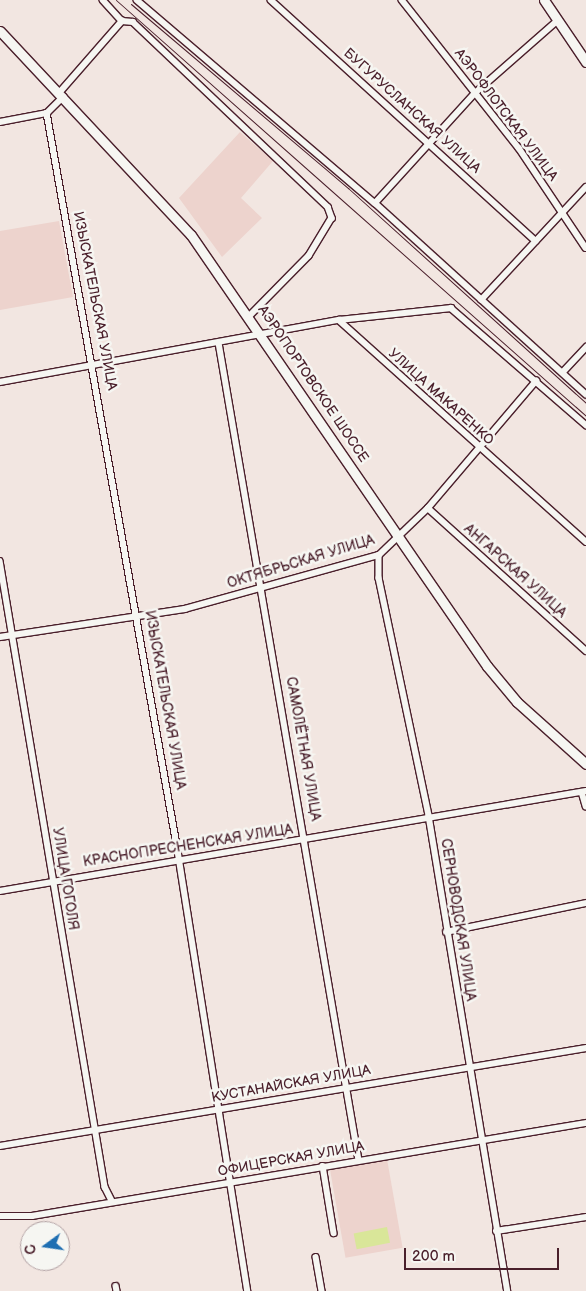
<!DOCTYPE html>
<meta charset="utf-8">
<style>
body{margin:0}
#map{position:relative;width:586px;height:1291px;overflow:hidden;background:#f2e6e1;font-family:"Balsamiq Sans",sans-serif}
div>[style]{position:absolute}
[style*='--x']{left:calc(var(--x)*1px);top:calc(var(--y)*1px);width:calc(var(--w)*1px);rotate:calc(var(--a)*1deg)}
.built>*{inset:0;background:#edd3cd;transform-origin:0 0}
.green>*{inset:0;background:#d9e699;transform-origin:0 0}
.roads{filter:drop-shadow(1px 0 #4a1f2b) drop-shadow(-1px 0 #4a1f2b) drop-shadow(0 1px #4a1f2b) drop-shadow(0 -1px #4a1f2b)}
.street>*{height:5.5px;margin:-2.75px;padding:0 2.75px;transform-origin:2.75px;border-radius:2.75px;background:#f6f6f2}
.secondary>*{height:9px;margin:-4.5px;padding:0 4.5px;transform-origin:4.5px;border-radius:4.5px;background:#f6f6f2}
.primary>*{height:9px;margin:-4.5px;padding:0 4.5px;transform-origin:4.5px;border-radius:4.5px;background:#f6f6f2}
.rail>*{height:1px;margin:-0.5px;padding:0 0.5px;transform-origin:0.5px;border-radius:0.5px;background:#4a1f2b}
span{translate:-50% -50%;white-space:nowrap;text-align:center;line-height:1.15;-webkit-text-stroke:5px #f6f6f2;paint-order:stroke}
.street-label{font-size:14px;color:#4a1f2b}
.north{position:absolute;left:20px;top:1221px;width:50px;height:50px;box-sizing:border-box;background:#f6f6f2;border:1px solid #b1a0a2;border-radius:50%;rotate:256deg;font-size:14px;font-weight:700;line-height:20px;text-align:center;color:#4a1f2b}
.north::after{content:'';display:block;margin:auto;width:18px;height:22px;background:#1f6fb2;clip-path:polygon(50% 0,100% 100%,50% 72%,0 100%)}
.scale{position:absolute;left:404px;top:1248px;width:155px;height:22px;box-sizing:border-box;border:2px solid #4a1f2b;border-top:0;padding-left:6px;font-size:15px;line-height:18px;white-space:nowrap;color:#4a1f2b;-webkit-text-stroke:4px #f6f6f2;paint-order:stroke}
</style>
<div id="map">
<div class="built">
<i style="clip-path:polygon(240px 132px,273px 161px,241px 198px,262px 218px,222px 257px,179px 198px)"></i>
<i style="clip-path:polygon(59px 221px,73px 297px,0 310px,0 231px)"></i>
<i style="left:387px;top:1159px;width:90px;height:58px;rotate:80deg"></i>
</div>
<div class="green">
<i style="left:387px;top:1227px;width:16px;height:34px;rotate:79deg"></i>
</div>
<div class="roads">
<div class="street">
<i style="--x:103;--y:0;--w:28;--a:48"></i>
<i style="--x:137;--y:0;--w:313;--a:40.5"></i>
<i style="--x:375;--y:203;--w:285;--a:42.2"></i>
<i style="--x:271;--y:0;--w:358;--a:42.3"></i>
<i style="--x:402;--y:0;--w:189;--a:51.7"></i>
<i style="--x:519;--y:148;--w:120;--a:56.2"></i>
<i style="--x:122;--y:21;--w:11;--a:5"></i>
<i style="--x:133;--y:22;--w:269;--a:43.5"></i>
<i style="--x:328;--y:207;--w:12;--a:70"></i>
<i style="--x:332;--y:218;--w:44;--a:121.2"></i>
<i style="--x:309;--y:256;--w:84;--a:134.5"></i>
<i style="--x:59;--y:93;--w:96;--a:-48.8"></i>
<i style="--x:47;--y:113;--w:750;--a:79.93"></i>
<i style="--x:178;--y:851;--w:446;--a:81"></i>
<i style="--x:0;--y:122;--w:48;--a:-10.8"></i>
<i style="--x:47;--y:113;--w:23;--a:-45"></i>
<i style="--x:375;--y:203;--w:149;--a:-47.7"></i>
<i style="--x:475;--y:93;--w:109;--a:-41.3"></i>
<i style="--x:481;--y:300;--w:154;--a:-47.1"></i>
<i style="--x:339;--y:320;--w:113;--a:-6.1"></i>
<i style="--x:451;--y:308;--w:179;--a:40.9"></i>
<i style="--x:219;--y:343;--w:829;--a:80.28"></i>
<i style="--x:563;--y:372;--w:34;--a:-47"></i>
<i style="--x:0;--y:382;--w:345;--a:-10.4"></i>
<i style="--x:339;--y:320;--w:332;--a:41.9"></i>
<i style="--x:428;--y:508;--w:213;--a:42.1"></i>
<i style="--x:379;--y:555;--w:23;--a:90"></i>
<i style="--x:379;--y:578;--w:243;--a:78.1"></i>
<i style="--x:429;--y:816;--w:482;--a:80.6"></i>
<i style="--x:0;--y:561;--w:635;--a:80.48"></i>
<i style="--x:105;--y:1187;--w:16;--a:63"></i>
<i style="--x:0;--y:637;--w:187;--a:-8.6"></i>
<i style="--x:185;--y:609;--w:201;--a:-15.6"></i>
<i style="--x:379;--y:555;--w:68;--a:-43.8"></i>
<i style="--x:428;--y:508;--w:167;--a:-49.6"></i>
<i style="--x:582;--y:792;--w:15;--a:74"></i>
<i style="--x:0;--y:891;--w:594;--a:-9.68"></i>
<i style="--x:446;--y:932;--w:143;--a:-11.7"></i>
<i style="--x:0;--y:1146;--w:594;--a:-9.49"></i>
<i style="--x:323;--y:1166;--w:68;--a:80.7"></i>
<i style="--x:0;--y:1216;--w:32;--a:0"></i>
<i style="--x:32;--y:1216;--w:562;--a:-9.53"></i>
<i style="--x:496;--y:1231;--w:91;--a:-8.8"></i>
<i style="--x:316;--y:1257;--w:35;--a:80"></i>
<i style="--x:116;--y:1286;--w:5;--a:79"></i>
</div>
<div class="secondary">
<i style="--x:544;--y:0;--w:75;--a:55.9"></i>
</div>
<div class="primary">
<i style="--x:0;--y:31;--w:279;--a:46.9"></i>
<i style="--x:191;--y:235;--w:523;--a:55.52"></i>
<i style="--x:487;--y:666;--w:47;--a:50.2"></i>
<i style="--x:517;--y:702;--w:93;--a:41.9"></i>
</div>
</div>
<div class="rail">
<i style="--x:116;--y:0;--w:628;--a:41.51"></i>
<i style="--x:131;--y:4;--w:285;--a:40.3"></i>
<i style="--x:348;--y:188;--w:321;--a:42.1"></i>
</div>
<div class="street-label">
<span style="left:412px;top:111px;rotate:42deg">БУГУРУСЛАНСКАЯ УЛИЦА</span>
<span style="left:506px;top:115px;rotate:53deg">АЭРОФЛОТСКАЯ УЛИЦА</span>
<span style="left:95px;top:301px;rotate:79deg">ИЗЫСКАТЕЛЬСКАЯ УЛИЦА</span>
<span style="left:313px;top:384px;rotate:56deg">АЭРОПОРТОВСКОЕ ШОССЕ</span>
<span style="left:441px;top:397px;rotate:42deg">УЛИЦА МАКАРЕНКО</span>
<span style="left:301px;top:562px;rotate:-17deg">ОКТЯБРЬСКАЯ УЛИЦА</span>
<span style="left:515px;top:571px;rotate:42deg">АНГАРСКАЯ УЛИЦА</span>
<span style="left:165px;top:700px;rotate:80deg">ИЗЫСКАТЕЛЬСКАЯ УЛИЦА</span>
<span style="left:303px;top:749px;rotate:80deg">САМОЛЁТНАЯ УЛИЦА</span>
<span style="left:188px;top:846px;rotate:-9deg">КРАСНОПРЕСНЕНСКАЯ УЛИЦА</span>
<span style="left:65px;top:879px;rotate:81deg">УЛИЦА ГОГОЛЯ</span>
<span style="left:458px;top:920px;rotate:81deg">СЕРНОВОДСКАЯ УЛИЦА</span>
<span style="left:291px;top:1084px;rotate:-10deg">КУСТАНАЙСКАЯ УЛИЦА</span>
<span style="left:291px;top:1159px;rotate:-10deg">ОФИЦЕРСКАЯ УЛИЦА</span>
</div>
<div class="north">С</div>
<div class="scale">200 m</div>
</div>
